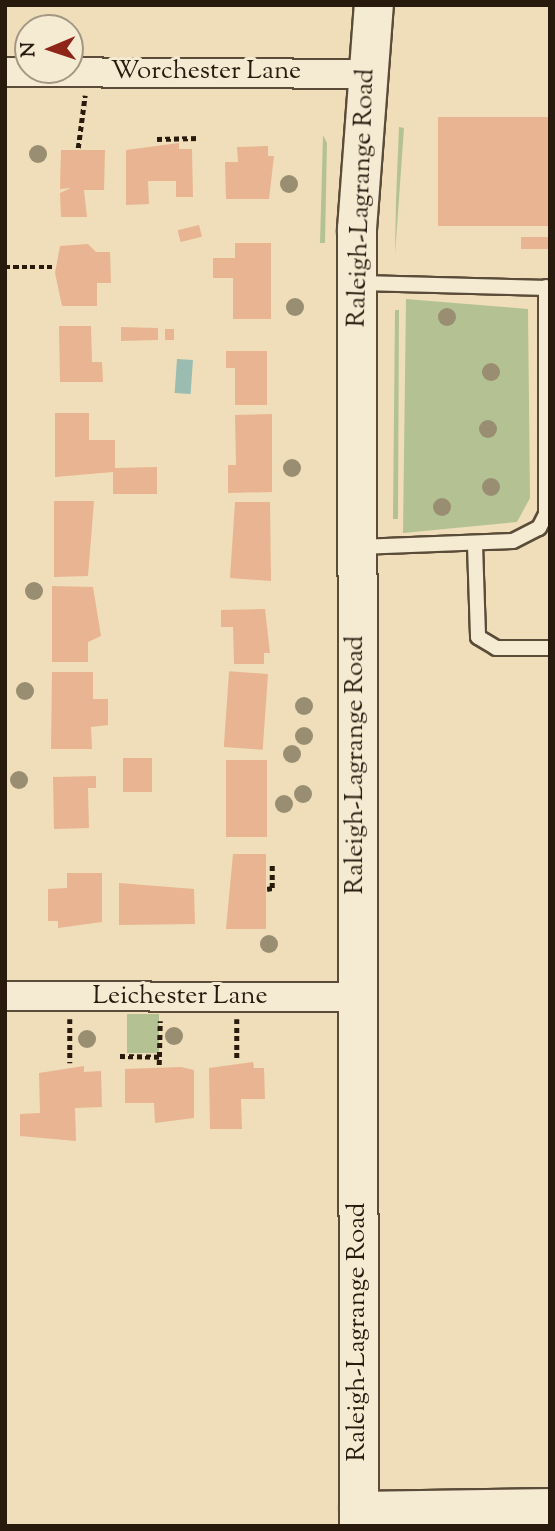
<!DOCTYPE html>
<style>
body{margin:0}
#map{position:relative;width:555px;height:1531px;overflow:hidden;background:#efdeb9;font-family:"Sorts Mill Goudy",serif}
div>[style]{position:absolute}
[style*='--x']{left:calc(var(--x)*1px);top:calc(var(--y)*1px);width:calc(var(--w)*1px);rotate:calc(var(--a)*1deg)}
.green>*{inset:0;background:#b4c293;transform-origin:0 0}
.water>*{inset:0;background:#9abcb1;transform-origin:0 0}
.building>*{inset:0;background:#e9b491;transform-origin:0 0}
.path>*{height:4.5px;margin-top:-2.25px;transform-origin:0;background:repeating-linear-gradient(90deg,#281b0e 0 5px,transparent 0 8.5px)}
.roads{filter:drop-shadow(2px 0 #5a4c39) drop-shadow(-2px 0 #5a4c39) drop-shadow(0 2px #5a4c39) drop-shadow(0 -2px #5a4c39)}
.lane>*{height:14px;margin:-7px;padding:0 7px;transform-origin:7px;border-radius:7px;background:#f5ead2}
.street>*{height:28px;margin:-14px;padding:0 14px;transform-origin:14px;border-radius:14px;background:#f5ead2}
.secondary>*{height:38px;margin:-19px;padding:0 19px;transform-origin:19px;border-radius:19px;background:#f5ead2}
.trees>*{width:18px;height:18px;margin:-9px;border-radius:50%;background:#998e71}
span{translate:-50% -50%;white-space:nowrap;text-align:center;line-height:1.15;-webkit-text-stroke:6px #f5ead2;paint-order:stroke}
.street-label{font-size:26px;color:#281b0e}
.frame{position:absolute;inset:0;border:7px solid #281b0e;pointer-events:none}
.north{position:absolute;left:14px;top:14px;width:70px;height:70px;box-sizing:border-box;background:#f5ead2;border:2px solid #a39784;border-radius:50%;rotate:268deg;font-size:19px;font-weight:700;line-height:28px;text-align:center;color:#281b0e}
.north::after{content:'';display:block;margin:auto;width:24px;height:32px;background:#8f2418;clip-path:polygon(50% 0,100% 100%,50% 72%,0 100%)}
</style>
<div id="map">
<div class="green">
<i style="clip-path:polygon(399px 127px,404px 128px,395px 255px,396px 200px)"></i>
<i style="clip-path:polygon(323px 135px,327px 143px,325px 243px,320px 243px)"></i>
<i style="clip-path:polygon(406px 299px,528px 309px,530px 498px,517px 522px,403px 533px)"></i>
<i style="clip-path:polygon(395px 310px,399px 310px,398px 519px,393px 519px)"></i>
<i style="left:127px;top:1014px;width:32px;height:39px"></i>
</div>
<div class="water">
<i style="left:177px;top:359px;width:16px;height:34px;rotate:4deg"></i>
</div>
<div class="building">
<i style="left:438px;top:117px;width:112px;height:109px"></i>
<i style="clip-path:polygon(179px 143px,179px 149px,192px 149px,193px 197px,176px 197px,176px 181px,148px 181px,149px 204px,126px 205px,126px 150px)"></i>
<i style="clip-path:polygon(268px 146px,268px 156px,274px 156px,269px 199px,226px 199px,225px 162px,238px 162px,237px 147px)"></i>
<i style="clip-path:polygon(61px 150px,105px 150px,104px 190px,84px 190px,87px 217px,61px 217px,60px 193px,71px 188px,60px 189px)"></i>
<i style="left:199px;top:225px;width:12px;height:22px;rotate:76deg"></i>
<i style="left:521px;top:237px;width:29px;height:12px"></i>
<i style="clip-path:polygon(235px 243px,271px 243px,271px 319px,233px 319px,233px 278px,213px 278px,213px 258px,235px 258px)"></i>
<i style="clip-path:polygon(88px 244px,96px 252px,110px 252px,111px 283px,97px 283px,97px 306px,62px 306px,55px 273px,60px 246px)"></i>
<i style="clip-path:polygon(59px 326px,91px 326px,92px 362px,102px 362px,103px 382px,60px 382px)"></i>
<i style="clip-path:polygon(121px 327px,158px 328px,158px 340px,121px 341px)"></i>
<i style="left:165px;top:329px;width:9px;height:11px"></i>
<i style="clip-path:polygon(226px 351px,267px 351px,267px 405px,235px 405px,235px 368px,226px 368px)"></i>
<i style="clip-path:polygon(55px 413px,89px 413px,89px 440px,115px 440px,115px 468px,157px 467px,157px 494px,113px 494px,113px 472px,55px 477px)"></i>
<i style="clip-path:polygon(272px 414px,272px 492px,228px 493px,228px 465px,236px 465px,235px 415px)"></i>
<i style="clip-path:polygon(54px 501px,94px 501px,88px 576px,54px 577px)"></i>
<i style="clip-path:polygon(235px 502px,270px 502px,271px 581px,230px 578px)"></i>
<i style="clip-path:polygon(52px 586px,93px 587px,101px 636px,88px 642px,88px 662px,52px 662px)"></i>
<i style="clip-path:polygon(265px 609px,270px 653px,264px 653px,264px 664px,234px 664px,233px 627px,221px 627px,221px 610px)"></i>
<i style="clip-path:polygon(52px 672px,93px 672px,93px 699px,108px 699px,108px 725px,91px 727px,92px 749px,51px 749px)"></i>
<i style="left:268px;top:674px;width:76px;height:39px;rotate:94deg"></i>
<i style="left:123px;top:758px;width:29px;height:34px"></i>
<i style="left:226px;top:760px;width:41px;height:77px"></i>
<i style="clip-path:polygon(96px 776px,96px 788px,88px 788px,89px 828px,54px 829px,53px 777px)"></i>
<i style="clip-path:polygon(233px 854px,266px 854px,266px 929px,226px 929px)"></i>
<i style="clip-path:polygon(67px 873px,102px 873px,102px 922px,58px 928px,58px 921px,48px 921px,48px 889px,67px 888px)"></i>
<i style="clip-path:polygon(119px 883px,194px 889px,195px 924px,119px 925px)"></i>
<i style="clip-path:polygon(253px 1062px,254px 1068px,264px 1068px,265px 1099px,241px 1099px,242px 1129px,210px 1129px,209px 1068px)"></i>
<i style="clip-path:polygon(84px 1066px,84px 1072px,101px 1071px,102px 1107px,75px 1108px,76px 1141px,20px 1136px,20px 1114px,40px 1113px,39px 1073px)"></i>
<i style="clip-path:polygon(181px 1067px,194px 1070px,194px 1118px,155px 1123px,154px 1103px,125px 1103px,125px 1069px)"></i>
</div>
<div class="path">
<i style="--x:157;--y:139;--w:42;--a:-1.4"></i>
<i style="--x:78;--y:148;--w:53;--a:-82.5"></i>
<i style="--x:5;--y:267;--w:49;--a:0"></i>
<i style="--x:267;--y:889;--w:5;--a:-11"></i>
<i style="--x:272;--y:888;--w:23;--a:-90"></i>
<i style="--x:70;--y:1019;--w:44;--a:90"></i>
<i style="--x:237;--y:1019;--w:41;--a:90"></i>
<i style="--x:120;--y:1056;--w:39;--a:1"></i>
<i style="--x:159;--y:1065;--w:44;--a:-88.7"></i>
</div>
<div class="roads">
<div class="lane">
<i style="--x:359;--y:283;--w:191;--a:1.5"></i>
<i style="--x:475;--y:545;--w:92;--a:88.1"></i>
<i style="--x:478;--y:637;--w:21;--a:31"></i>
<i style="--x:496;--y:648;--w:54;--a:0"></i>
<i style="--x:359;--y:547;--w:154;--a:-2.2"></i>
<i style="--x:513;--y:541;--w:29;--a:-27"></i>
<i style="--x:539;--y:528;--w:16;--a:-63"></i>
<i style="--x:546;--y:514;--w:227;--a:-90"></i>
</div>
<div class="street">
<i style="--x:5;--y:72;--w:359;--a:0.3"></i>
<i style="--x:5;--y:996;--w:349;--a:0.2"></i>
</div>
<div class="secondary">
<i style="--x:359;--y:1511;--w:191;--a:-0.9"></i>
<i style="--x:359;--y:1526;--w:1297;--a:-90.09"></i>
<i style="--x:357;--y:229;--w:225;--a:-85.7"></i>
</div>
</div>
<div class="trees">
<i style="left:38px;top:154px"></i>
<i style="left:289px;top:184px"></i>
<i style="left:295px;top:307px"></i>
<i style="left:447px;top:317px"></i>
<i style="left:491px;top:372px"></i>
<i style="left:488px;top:429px"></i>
<i style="left:292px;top:468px"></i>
<i style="left:491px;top:487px"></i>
<i style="left:442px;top:507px"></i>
<i style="left:34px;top:591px"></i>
<i style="left:25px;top:691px"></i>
<i style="left:304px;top:706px"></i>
<i style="left:304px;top:736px"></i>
<i style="left:292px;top:754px"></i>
<i style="left:19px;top:780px"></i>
<i style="left:303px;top:794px"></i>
<i style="left:284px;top:804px"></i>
<i style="left:269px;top:944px"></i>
<i style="left:174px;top:1036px"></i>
<i style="left:87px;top:1039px"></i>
</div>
<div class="street-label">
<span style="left:206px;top:72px">Worchester Lane</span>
<span style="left:362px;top:198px;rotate:-88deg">Raleigh-Lagrange Road</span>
<span style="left:356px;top:765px;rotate:-90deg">Raleigh-Lagrange Road</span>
<span style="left:180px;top:997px">Leichester Lane</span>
<span style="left:358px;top:1332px;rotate:-90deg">Raleigh-Lagrange Road</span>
</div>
<div class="frame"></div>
<div class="north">N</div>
</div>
